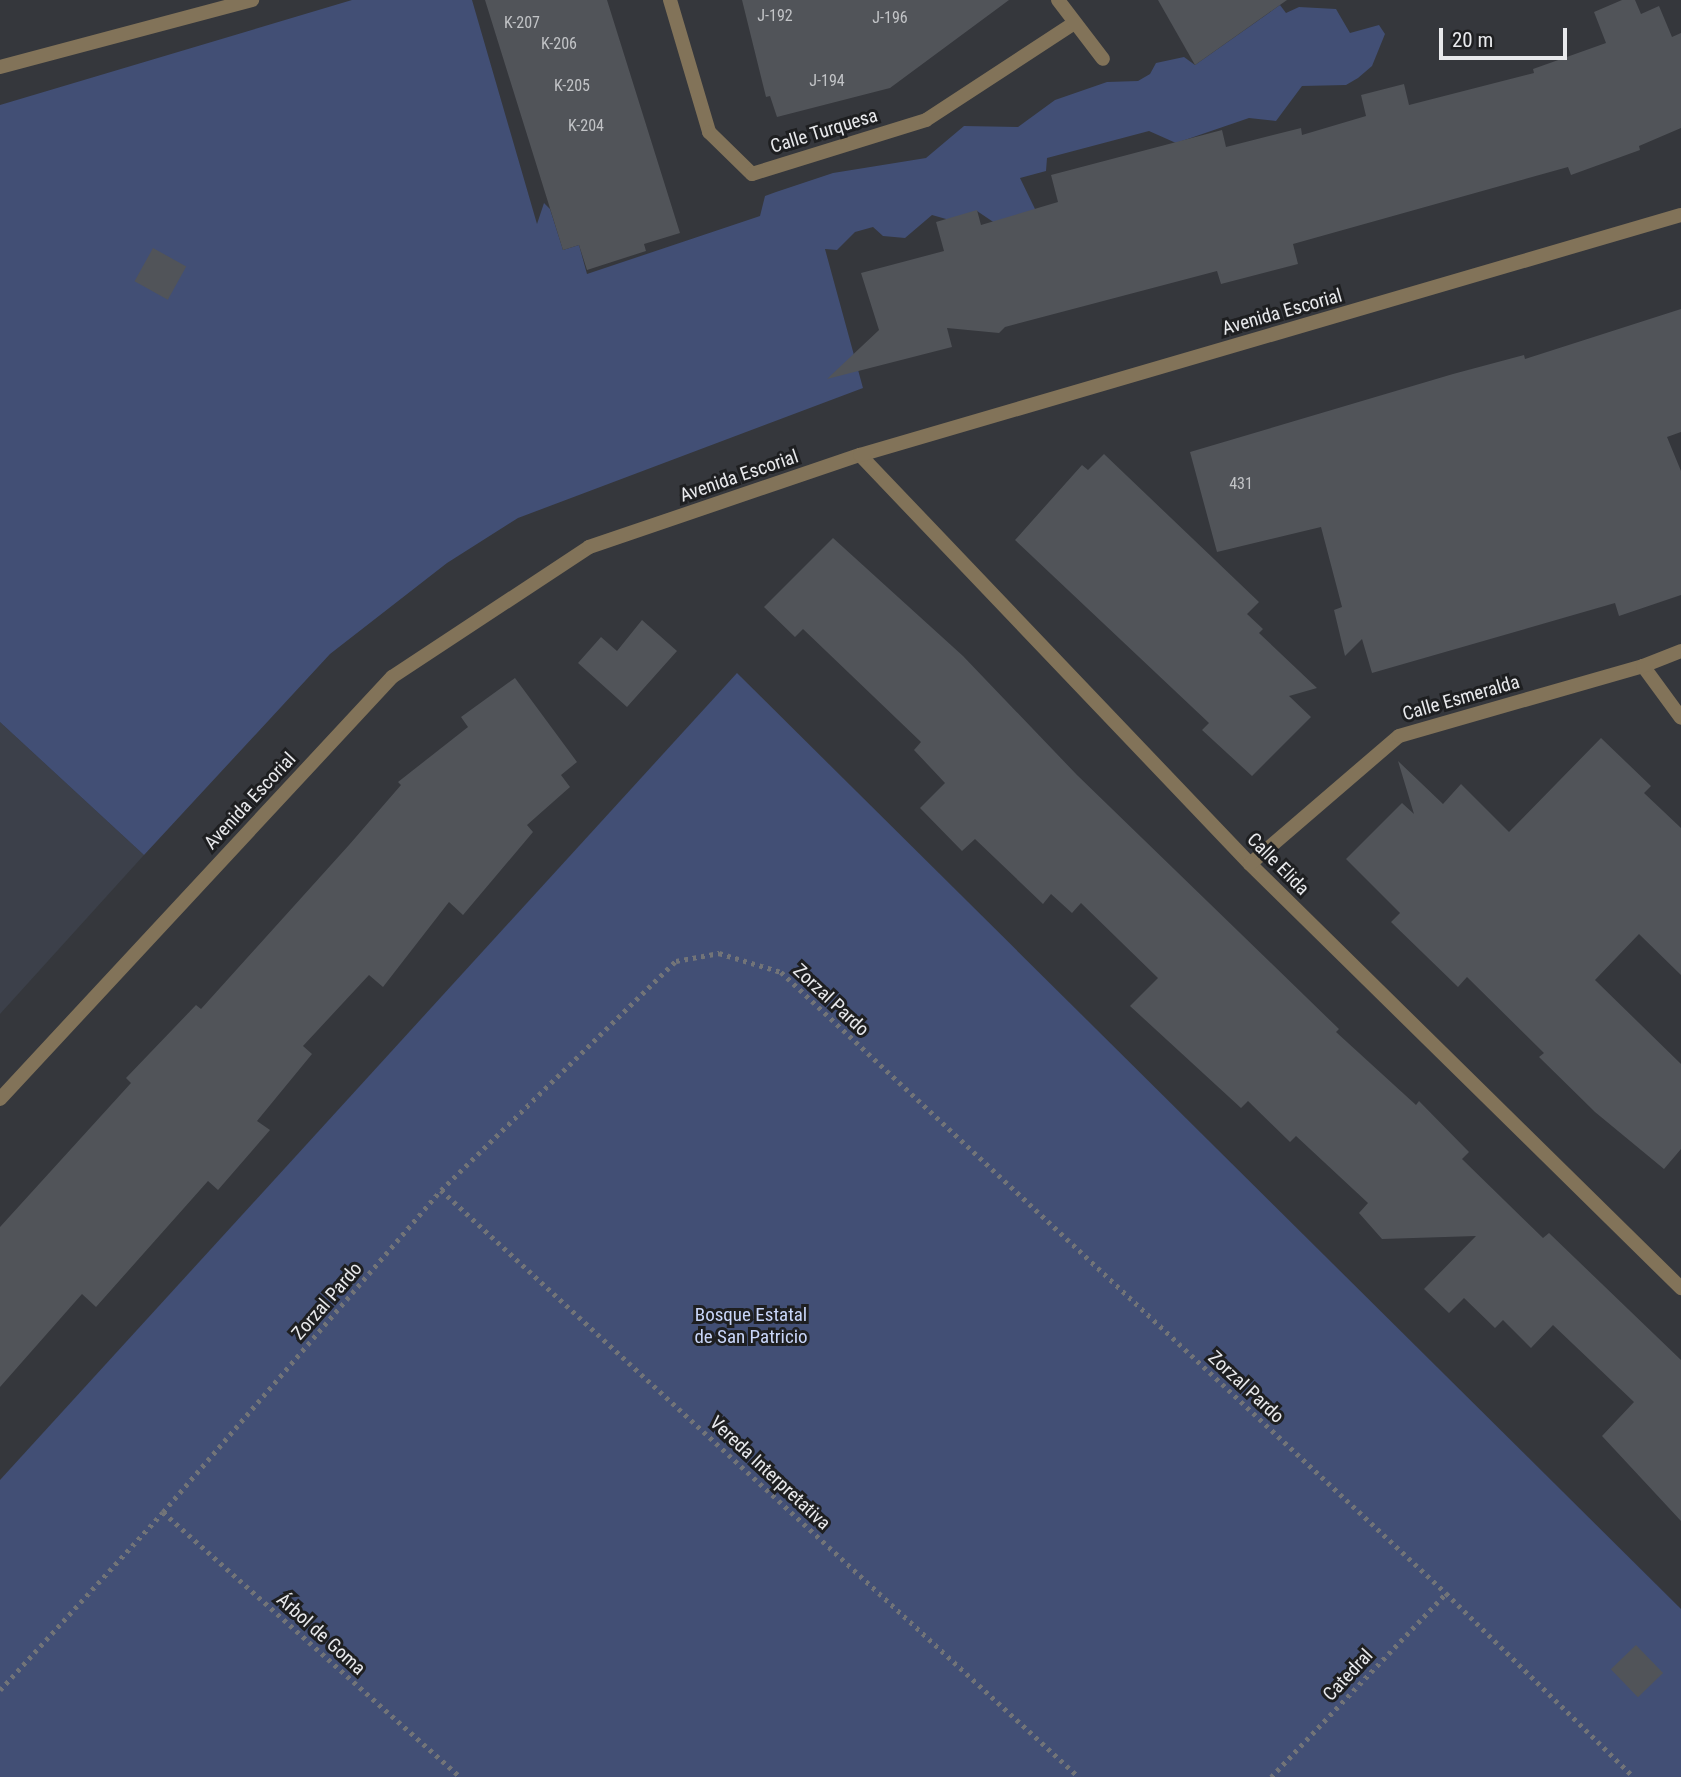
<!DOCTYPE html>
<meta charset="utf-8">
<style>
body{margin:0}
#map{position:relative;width:1681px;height:1777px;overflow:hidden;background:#35373c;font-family:"Roboto Condensed",sans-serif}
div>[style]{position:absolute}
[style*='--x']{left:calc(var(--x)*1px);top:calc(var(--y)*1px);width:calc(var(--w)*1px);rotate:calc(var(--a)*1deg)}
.built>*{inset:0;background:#3c404a}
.green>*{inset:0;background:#424f75}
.building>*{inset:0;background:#515459;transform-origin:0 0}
.path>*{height:4.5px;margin-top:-2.25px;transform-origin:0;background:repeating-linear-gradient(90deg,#727478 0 3.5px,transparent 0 8.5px)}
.minor>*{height:14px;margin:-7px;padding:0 7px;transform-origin:7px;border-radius:7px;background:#827359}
.tertiary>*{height:14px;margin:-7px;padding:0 7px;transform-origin:7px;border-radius:7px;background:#827359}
span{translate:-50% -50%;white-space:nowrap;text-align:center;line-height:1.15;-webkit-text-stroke:6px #1e1f21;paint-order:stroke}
.number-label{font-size:16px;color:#c2c4c7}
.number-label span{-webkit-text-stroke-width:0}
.street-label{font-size:19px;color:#e8e9ec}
.park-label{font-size:19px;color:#c9d6f9}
.scale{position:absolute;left:1439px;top:28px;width:128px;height:32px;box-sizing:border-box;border:4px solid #e8e9ec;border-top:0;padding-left:9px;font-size:21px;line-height:24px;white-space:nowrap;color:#e8e9ec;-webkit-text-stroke:5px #1e1f21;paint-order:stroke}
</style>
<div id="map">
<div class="built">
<i style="clip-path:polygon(0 722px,144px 855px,0 1014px)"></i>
</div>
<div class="green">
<i style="clip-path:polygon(352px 0,472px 0,537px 224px,544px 203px,550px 209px,563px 250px,579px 245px,587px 274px,760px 216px,765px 196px,776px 192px,833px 173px,926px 158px,964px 126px,1018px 127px,1055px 100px,1107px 82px,1138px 81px,1150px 74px,1156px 63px,1184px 57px,1195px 65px,1280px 5px,1286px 13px,1299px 7px,1336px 9px,1350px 33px,1379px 25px,1385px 34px,1372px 66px,1358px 78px,1346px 85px,1302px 86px,1276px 121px,1249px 118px,1176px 143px,1149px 131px,1047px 158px,1046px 171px,1020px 178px,1035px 209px,1017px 238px,977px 211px,953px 221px,932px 215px,905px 238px,883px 236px,873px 227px,855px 232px,837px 250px,825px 249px,863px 388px,518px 518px,447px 563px,330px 654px,144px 855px,0 722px,0 105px)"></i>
<i style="clip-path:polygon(737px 673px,1681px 1609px,1681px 1777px,0 1777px,0 1480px)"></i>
</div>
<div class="building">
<i style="clip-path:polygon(485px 0,607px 0,680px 233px,644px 244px,646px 251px,587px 270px,579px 245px,563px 250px)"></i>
<i style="clip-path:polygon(742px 0,1009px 0,890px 88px,777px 117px,770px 96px,766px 97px)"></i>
<i style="clip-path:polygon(1158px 0,1287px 0,1195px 65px)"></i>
<i style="clip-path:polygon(1622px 0,1635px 0,1641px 14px,1659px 6px,1672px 37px,1681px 33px,1681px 128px,1639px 146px,1640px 150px,1571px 175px,1568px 167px,1293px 244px,1298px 264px,1221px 284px,1217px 271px,1005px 327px,999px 333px,947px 328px,952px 347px,827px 379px,879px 330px,861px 273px,944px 251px,936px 222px,977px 210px,981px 225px,1058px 202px,1051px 175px,1222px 130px,1226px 147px,1301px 128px,1302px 135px,1366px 116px,1361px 95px,1404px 84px,1409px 105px,1534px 73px,1533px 69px,1606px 43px,1594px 12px)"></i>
<i style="left:153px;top:248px;width:38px;height:38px;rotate:29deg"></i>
<i style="clip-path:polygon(1681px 309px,1681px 432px,1667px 437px,1681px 471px,1681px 595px,1619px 616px,1615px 603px,1372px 673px,1362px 639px,1345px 656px,1334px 610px,1342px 607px,1321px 527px,1217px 552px,1190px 452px,1453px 374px,1524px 355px,1525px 359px)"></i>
<i style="clip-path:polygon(1104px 454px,1259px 602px,1247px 614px,1263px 629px,1259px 633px,1317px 688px,1289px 696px,1311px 717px,1252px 776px,1202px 730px,1209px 723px,1015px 540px,1082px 465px,1088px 470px)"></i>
<i style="clip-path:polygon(833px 538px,963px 656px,1077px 775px,1339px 1029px,1336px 1032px,1416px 1105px,1419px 1101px,1469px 1152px,1462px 1159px,1543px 1238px,1549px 1233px,1681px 1360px,1681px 1521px,1602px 1436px,1634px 1402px,1553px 1325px,1531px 1348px,1503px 1320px,1495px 1328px,1464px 1298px,1449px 1313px,1424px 1289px,1476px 1236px,1382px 1239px,1359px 1213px,1368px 1203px,1296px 1136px,1290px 1142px,1248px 1101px,1241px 1108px,1130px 1006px,1158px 978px,1081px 903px,1072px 913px,1051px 894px,1043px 904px,975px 839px,962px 851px,920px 808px,945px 783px,914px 750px,921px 742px,803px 629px,795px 637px,764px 607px)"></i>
<i style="clip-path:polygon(642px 620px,677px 651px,627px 707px,578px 663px,601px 637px,617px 651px)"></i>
<i style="clip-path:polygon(515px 678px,577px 762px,561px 775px,570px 787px,527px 825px,533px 832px,463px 915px,449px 902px,383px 987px,369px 975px,303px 1046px,312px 1054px,257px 1121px,270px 1130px,218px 1190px,208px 1181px,96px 1307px,82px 1294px,0 1387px,0 1227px,131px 1083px,126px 1078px,196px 1005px,201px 1009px,349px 845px,401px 785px,398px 782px,468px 727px,461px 717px)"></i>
<i style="clip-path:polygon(1601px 738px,1651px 786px,1644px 793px,1681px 828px,1681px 975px,1639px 934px,1595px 980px,1681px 1064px,1681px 1149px,1664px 1169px,1595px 1112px,1539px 1057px,1544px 1053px,1467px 977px,1458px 987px,1391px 922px,1400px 913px,1346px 859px,1402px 803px,1414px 814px,1398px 761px,1443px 804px,1461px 784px,1509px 832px)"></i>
<i style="left:1636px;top:1645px;width:39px;height:35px;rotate:46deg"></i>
</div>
<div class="path">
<i style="--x:441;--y:1190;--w:867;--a:42.62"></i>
<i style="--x:163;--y:1512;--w:398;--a:41.7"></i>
<i style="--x:0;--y:1690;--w:241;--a:-47.5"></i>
<i style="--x:163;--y:1512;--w:425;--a:-49.2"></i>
<i style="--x:441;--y:1190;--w:328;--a:-44.3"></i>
<i style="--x:676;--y:961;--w:44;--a:-10.5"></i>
<i style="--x:719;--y:953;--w:65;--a:17"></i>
<i style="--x:781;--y:972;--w:910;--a:43.04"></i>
<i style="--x:1446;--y:1593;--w:263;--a:44.4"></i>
<i style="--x:1271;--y:1777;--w:254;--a:-46.4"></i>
</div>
<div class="minor">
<i style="--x:670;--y:0;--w:138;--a:73.5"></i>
<i style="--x:709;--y:132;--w:60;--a:44.3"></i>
<i style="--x:752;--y:174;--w:182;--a:-17.2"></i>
<i style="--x:926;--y:120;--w:177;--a:-33.2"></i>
<i style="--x:1058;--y:0;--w:74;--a:52.7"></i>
<i style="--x:0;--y:67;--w:261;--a:-14.9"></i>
<i style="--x:860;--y:455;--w:565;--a:46.36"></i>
<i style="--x:1250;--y:864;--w:605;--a:44.53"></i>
<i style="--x:1643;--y:666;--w:64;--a:53.8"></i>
<i style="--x:1250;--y:864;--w:196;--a:-40.7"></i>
<i style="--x:1399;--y:736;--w:254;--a:-16"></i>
<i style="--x:1643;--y:666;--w:41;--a:-21.5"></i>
</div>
<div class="tertiary">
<i style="--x:0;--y:1099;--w:576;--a:-47.11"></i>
<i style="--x:392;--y:677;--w:236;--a:-33.4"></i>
<i style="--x:589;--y:547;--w:286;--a:-18.8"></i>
<i style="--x:860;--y:455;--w:855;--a:-16.3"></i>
</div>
<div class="number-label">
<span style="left:775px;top:16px">J-192</span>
<span style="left:890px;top:18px">J-196</span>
<span style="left:522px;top:23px">K-207</span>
<span style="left:559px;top:44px">K-206</span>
<span style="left:827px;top:81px">J-194</span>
<span style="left:572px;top:86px">K-205</span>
<span style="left:586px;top:126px">K-204</span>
<span style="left:1241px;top:484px">431</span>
</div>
<div class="street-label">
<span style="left:824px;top:131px;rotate:-17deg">Calle Turquesa</span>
<span style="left:1282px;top:312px;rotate:-16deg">Avenida Escorial</span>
<span style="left:739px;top:476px;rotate:-19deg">Avenida Escorial</span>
<span style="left:1461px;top:698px;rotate:-16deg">Calle Esmeralda</span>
<span style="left:250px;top:801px;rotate:-47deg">Avenida Escorial</span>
<span style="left:1278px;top:864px;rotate:45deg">Calle Elida</span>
<span style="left:831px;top:1000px;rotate:43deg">Zorzal Pardo</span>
<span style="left:327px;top:1301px;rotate:-49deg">Zorzal Pardo</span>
<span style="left:1246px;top:1387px;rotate:43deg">Zorzal Pardo</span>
<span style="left:770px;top:1473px;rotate:43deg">Vereda Interpretativa</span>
<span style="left:321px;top:1634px;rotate:42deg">Árbol de Goma</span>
<span style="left:1348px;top:1675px;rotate:-47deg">Catedral</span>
</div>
<div class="park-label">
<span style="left:751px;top:1326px">Bosque Estatal<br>de San Patricio</span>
</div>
<div class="scale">20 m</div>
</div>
